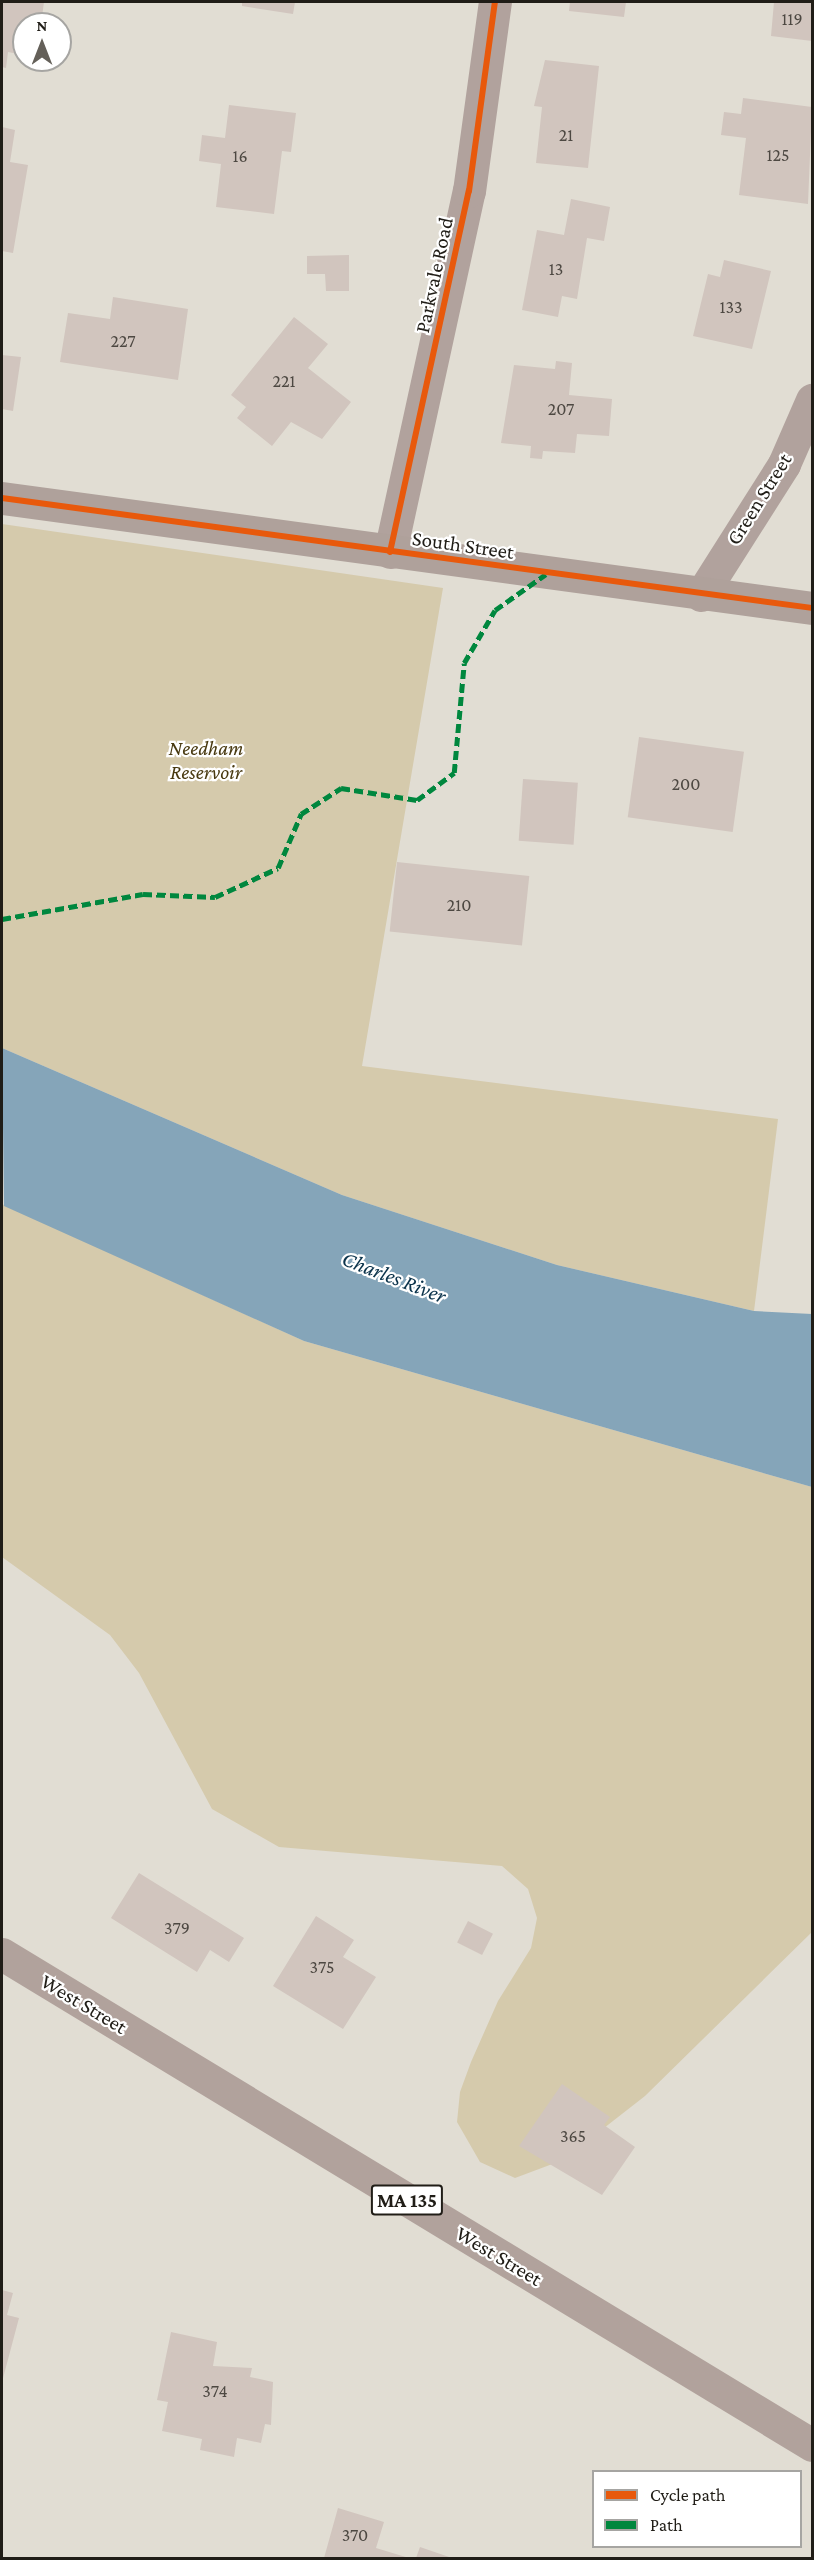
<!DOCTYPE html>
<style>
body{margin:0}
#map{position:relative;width:814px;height:2560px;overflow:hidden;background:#e1ddd3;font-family:"Crimson Pro",serif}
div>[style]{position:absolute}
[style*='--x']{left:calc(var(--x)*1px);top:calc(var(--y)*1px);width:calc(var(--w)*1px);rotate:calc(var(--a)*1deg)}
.green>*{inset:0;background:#d5caac}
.water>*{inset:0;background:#85a5b9}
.building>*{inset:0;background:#d1c5be;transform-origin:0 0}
.street>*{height:33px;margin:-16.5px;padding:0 16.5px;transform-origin:16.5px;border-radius:16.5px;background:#b1a29d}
.secondary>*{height:33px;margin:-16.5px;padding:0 16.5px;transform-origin:16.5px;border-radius:16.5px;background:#afa19b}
.primary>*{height:33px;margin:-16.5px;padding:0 16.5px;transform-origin:16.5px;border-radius:16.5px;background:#b1a29c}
.quiet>*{height:4.5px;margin-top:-2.25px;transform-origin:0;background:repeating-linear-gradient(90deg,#00873e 0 9px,transparent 0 13.5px)}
.cycleway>*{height:6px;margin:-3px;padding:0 3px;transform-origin:3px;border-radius:3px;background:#e8590c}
span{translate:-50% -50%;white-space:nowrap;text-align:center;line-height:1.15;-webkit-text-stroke:4.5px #fff;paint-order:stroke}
.number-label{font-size:18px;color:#4d4842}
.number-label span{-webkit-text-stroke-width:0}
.shield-label span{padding:2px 4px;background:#fff;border:2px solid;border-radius:4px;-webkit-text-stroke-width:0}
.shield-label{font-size:20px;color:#201d17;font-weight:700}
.street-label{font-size:21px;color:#201d17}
.park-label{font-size:21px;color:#483910;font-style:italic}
.water-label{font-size:22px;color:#0b334b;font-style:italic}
.frame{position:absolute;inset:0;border:3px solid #201d17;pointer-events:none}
.legend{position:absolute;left:592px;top:2470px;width:210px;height:78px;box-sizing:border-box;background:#fff;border:2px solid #a6a5a2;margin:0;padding:8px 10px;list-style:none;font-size:18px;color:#201d17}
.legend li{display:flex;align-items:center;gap:12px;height:30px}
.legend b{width:30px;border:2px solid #a6a5a2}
.north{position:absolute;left:12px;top:12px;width:60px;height:60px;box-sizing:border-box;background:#fff;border:2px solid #a6a5a2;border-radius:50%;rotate:0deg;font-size:16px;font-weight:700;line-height:24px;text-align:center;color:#201d17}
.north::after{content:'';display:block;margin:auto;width:21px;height:27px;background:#646059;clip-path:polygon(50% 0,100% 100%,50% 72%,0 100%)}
</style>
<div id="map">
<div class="green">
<i style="clip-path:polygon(2px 524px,443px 588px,362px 1066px,778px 1119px,754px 1311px,557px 1265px,342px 1195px,2px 1048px)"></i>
<i style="clip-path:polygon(2px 1204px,304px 1341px,812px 1487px,812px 1932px,645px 2096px,563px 2160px,515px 2178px,480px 2162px,457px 2122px,460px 2092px,471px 2062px,498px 2001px,531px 1948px,537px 1918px,528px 1889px,502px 1866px,279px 1847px,212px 1809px,139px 1673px,110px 1635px,2px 1557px)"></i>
</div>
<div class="water">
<i style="clip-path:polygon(2px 1048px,342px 1195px,557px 1265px,754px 1311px,812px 1314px,812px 1487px,304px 1341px,4px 1206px)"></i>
</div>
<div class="building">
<i style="clip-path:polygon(2px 2px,44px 2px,41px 24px,24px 24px,24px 55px,8px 52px,6px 68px,2px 67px)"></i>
<i style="clip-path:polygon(242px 2px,295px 2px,293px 14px,242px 6px)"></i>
<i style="clip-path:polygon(570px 2px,626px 2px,624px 17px,569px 11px)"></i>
<i style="clip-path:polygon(774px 2px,812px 2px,812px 41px,771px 36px)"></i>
<i style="clip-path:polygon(545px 60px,599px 66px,588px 168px,536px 163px,542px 107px,534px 106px)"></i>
<i style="clip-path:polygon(743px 98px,812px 107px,808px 204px,739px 195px,746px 138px,721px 135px,724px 112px,741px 114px)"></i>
<i style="clip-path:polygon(229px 105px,296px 113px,291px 152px,282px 151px,274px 214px,216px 207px,221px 164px,199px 161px,202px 135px,225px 138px)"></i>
<i style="clip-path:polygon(2px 127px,15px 130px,10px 162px,28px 165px,13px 253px,2px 251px)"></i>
<i style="clip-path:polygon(571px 199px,610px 207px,604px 241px,587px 238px,577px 299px,562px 296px,558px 317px,522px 310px,537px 230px,564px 235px)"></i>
<i style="clip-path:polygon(349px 255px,349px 291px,326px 291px,325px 274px,307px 274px,307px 256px)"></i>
<i style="clip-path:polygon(724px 260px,771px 271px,752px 349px,693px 336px,708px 274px,720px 277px)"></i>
<i style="clip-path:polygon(113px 297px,188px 309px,178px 380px,60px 362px,68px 313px,110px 319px)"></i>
<i style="clip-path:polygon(294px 317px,328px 344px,308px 368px,351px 402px,322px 439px,291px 422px,272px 446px,237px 418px,246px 407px,231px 395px)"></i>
<i style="clip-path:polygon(2px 355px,21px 357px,13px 411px,2px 409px)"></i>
<i style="clip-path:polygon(556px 361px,572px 363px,569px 395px,612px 399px,609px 436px,577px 434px,575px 453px,543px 451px,542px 459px,530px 458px,531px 446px,501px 443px,514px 365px,555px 369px)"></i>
<i style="left:639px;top:737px;width:106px;height:81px;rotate:8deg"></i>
<i style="left:523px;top:779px;width:55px;height:62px;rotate:4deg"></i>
<i style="left:397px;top:862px;width:133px;height:70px;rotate:6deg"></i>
<i style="clip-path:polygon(139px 1873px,244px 1938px,229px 1962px,210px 1950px,197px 1972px,111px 1918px)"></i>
<i style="clip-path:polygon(316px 1916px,354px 1940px,343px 1957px,376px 1977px,343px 2029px,273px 1986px)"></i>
<i style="left:468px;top:1921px;width:28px;height:24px;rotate:27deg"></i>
<i style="clip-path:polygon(562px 2084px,610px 2117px,604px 2125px,635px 2147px,602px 2195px,519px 2146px)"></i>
<i style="clip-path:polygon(2px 2290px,13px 2293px,7px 2315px,19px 2318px,2px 2382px)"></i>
<i style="clip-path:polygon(171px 2332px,217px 2342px,213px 2366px,252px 2368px,250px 2377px,273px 2382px,271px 2425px,265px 2424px,261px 2443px,237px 2438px,234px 2457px,200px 2450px,202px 2439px,162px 2431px,168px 2402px,157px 2400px)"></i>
<i style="clip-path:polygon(338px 2508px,384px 2522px,376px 2548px,409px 2558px,324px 2558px)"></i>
<i style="clip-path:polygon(420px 2547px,452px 2558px,416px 2558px)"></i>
</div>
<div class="street">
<i style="--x:390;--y:552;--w:370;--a:-77.7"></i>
<i style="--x:469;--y:191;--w:191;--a:-82.2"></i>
<i style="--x:701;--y:595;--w:155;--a:-57.6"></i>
<i style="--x:784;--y:464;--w:70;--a:-66.4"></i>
</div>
<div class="secondary">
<i style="--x:2;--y:498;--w:817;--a:7.73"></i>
</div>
<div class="primary">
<i style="--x:2;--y:1954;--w:947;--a:31.22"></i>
</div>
<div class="quiet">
<i style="--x:2;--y:919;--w:143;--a:-10.1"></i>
<i style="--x:143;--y:894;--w:72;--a:2.4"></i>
<i style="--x:215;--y:897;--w:69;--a:-24.7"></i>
<i style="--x:278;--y:868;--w:59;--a:-66.9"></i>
<i style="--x:301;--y:814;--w:48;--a:-33"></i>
<i style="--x:341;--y:788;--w:77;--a:9"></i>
<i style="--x:417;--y:800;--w:46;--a:-36.1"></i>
<i style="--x:454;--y:773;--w:110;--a:-84.8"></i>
<i style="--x:464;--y:663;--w:61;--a:-59.7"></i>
<i style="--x:495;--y:610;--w:62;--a:-35.2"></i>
</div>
<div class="cycleway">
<i style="--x:2;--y:498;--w:817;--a:7.73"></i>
<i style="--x:390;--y:552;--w:370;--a:-77.7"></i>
<i style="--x:469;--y:191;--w:191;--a:-82.2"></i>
</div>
<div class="number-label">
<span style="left:792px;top:19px">119</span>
<span style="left:566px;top:135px">21</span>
<span style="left:778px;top:155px">125</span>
<span style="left:240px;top:156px">16</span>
<span style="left:556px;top:269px">13</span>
<span style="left:731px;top:307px">133</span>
<span style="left:123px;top:341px">227</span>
<span style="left:284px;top:381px">221</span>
<span style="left:561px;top:409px">207</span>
<span style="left:686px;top:784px">200</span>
<span style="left:459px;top:905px">210</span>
<span style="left:177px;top:1928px">379</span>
<span style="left:322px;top:1967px">375</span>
<span style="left:573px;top:2136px">365</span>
<span style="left:215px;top:2391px">374</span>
<span style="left:355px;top:2535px">370</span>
</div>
<div class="shield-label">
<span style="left:407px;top:2200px">MA 135</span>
</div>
<div class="street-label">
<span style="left:434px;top:275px;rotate:-78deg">Parkvale Road</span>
<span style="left:759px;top:499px;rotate:-58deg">Green Street</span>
<span style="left:463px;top:545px;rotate:8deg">South Street</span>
<span style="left:84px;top:2004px;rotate:31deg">West Street</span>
<span style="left:499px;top:2256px;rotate:31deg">West Street</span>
</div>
<div class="park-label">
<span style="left:206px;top:760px">Needham<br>Reservoir</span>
</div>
<div class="water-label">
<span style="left:394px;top:1277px;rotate:21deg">Charles River</span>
</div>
<div class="frame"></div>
<ul class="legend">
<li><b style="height:8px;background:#e8590c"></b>Cycle path</li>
<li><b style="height:8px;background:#00873e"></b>Path</li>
</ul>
<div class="north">N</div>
</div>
